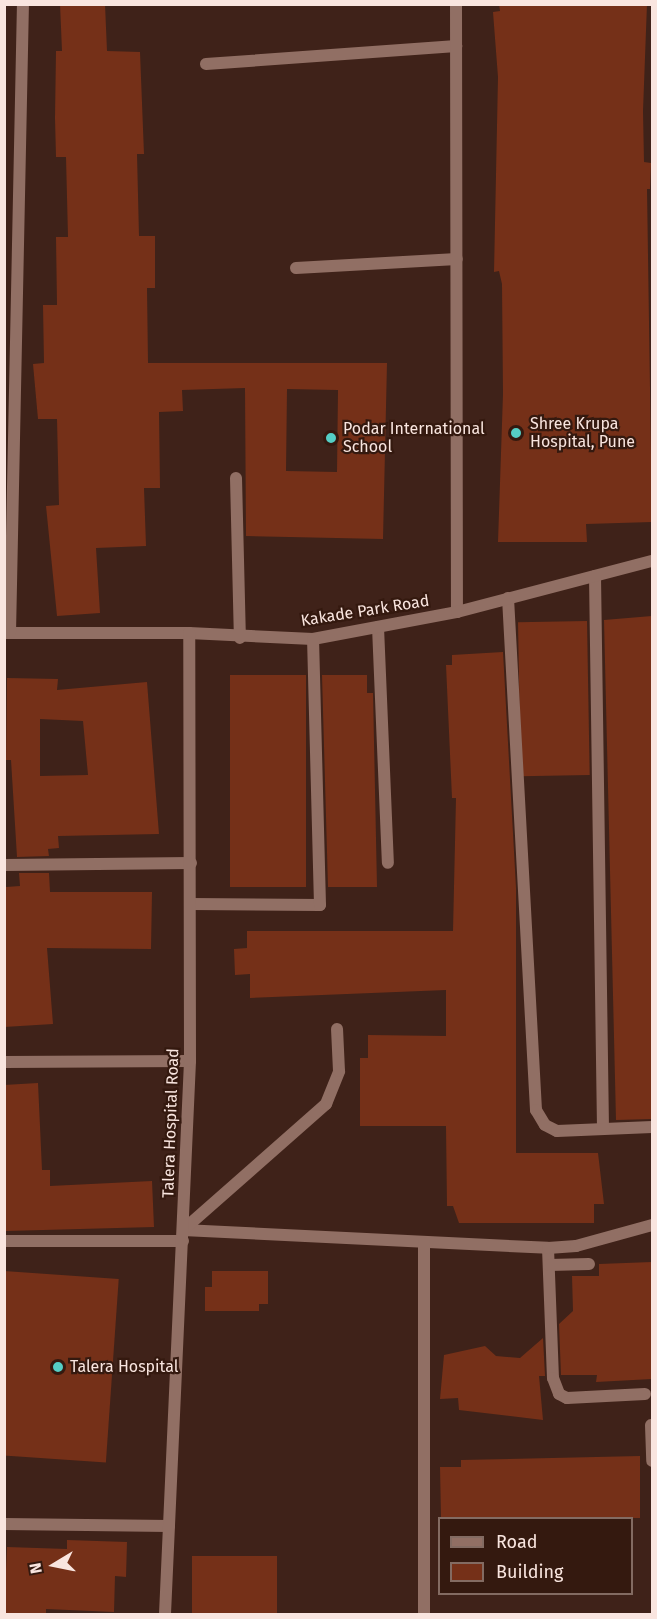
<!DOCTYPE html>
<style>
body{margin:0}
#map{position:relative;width:657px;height:1619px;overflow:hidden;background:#3f2219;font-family:"Fira Sans",sans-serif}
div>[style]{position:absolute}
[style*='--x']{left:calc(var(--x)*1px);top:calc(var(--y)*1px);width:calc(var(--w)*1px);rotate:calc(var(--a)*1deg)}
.building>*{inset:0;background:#753018;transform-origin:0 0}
.service>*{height:12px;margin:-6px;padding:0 6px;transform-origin:6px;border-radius:6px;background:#916f64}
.minor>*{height:12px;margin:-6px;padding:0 6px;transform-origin:6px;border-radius:6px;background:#916f64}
.dots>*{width:16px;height:16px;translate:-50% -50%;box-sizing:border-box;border:3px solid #34190f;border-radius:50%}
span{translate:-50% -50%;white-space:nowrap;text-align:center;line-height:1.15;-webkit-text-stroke:4.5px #34190f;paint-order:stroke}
.poi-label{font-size:16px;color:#f9e5df}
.left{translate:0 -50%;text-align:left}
.street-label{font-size:16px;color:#f9e5df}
.frame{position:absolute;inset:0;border:6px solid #f9e5df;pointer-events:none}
.legend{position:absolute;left:438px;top:1517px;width:195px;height:78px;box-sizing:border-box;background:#34190f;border:2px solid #836b62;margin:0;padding:8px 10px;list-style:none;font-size:18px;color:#f9e5df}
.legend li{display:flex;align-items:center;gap:12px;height:30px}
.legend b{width:30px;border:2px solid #836b62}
.north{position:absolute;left:24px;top:1535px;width:60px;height:60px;-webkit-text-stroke:4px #34190f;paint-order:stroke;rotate:260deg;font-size:16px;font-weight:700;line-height:24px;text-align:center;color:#f9e5df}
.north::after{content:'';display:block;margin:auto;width:21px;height:27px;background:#f9e5df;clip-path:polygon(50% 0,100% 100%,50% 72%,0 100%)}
</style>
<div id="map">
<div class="building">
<i style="clip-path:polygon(evenodd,60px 4px,105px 4px,107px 51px,140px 52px,144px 154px,137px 154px,139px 236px,155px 236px,155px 288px,147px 288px,148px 363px,387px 363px,383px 539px,246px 536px,245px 388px,182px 390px,183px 411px,159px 412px,160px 488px,144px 488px,146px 546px,96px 548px,100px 613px,57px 616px,46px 506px,59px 505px,57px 419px,38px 419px,33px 364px,44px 363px,43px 305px,57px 305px,56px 237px,68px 237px,66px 157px,56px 157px,55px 118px,56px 51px,62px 51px,60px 4px,287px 389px,338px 390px,337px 472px,286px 471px,287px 389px)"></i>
<i style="clip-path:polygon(499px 4px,647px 4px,643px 111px,644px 162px,651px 163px,650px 189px,647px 189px,652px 522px,586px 524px,587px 542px,498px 542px,503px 394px,502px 284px,499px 271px,494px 272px,498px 77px,493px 12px,500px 11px)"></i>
<i style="clip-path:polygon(652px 616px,652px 1119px,616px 1120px,604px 620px)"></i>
<i style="left:587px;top:621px;width:154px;height:69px;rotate:89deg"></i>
<i style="clip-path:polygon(503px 652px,516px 888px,516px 1153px,598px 1153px,604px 1204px,594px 1204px,594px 1223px,459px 1223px,453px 1206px,447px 1206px,446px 1126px,360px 1126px,360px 1058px,368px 1058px,368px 1035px,446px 1036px,446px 990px,250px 998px,250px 974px,235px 975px,234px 949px,247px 948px,247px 931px,453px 931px,456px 798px,452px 798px,446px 665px,452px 665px,452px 655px)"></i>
<i style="left:230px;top:675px;width:76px;height:212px"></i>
<i style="clip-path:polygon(322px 675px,367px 675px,367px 693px,373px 693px,377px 887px,328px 887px)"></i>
<i style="clip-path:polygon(evenodd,7px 678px,58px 679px,57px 690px,147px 682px,159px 834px,58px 836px,59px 848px,48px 849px,49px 856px,17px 857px,11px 760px,6px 760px,7px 678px,40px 719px,83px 721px,88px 775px,40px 776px,40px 719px)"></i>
<i style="clip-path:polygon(19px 873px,49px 873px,50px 892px,152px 892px,151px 949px,47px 948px,53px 1024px,4px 1027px,6px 887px,20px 886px)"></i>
<i style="clip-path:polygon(38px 1083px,42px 1170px,50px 1170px,50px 1186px,152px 1181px,154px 1227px,6px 1231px,4px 1085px)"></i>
<i style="clip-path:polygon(652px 1262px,652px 1379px,596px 1382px,597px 1375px,561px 1375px,559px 1324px,573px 1311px,572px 1276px,599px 1276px,599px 1264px)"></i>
<i style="left:4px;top:1271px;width:115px;height:184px;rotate:4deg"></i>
<i style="clip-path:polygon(212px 1271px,268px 1271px,268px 1304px,259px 1304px,259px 1311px,205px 1311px,205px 1287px,212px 1287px)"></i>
<i style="clip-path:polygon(543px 1338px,545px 1376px,539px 1376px,543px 1420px,459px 1410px,458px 1398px,440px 1399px,444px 1355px,485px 1346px,496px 1356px,520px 1358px)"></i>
<i style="clip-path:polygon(640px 1456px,640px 1518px,441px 1518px,440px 1467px,461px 1467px,461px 1460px)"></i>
<i style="clip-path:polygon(67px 1540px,127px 1542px,126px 1577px,115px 1576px,114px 1612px,46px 1609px,46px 1614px,4px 1614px,7px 1547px,67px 1549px)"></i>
<i style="left:192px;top:1556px;width:85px;height:58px"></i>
</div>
<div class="service">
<i style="--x:206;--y:64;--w:251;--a:-4.1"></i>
<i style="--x:296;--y:268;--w:161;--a:-3.2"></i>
<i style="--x:236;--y:478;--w:160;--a:88.6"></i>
<i style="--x:378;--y:627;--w:236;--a:87.6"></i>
<i style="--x:548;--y:1248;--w:130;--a:87.8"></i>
<i style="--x:553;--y:1378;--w:17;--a:69"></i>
<i style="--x:559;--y:1394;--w:9;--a:27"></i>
<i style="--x:567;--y:1398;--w:78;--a:-2.9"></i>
<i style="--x:549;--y:1265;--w:40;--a:-1.4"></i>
</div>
<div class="minor">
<i style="--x:456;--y:4;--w:608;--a:89.91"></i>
<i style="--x:595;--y:576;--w:553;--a:89.17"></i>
<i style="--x:508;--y:598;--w:513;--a:86.87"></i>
<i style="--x:536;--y:1110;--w:17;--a:59"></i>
<i style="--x:545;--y:1125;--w:13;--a:27"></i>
<i style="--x:557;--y:1131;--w:95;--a:-2.4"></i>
<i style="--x:4;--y:633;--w:185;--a:0"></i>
<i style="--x:189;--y:633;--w:124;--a:2.8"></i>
<i style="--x:313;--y:639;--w:147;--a:-10.6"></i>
<i style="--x:457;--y:612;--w:202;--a:-14.7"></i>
<i style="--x:10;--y:633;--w:629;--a:-88.82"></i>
<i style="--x:4;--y:865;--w:187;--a:-0.6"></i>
<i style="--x:191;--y:904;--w:129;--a:0.4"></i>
<i style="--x:320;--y:905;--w:266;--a:-91.5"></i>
<i style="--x:4;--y:1062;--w:186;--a:-0.3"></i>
<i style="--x:183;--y:1230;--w:365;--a:2.8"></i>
<i style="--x:548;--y:1248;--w:28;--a:-4"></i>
<i style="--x:576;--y:1246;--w:79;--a:-15.4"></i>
<i style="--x:183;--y:1230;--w:191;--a:-41.4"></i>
<i style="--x:326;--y:1104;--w:35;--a:-68"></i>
<i style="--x:339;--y:1071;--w:42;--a:-92.7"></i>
<i style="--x:4;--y:1241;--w:179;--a:0"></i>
<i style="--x:424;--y:1243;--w:371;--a:90"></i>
<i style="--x:651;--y:1425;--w:36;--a:88"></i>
<i style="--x:4;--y:1524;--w:165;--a:0.7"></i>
<i style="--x:165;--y:1614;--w:554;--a:-87.41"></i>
<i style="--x:190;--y:1061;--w:428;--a:-90.1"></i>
</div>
<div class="dots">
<i style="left:516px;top:433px;background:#55cec5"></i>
<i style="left:331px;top:438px;background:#55cec5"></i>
<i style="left:58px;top:1367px;background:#55cec5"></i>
</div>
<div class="poi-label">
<span class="left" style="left:530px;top:433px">Shree Krupa<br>Hospital, Pune</span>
<span class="left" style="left:343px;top:438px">Podar International<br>School</span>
<span class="left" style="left:70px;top:1367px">Talera Hospital</span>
</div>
<div class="street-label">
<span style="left:365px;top:611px;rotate:-9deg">Kakade Park Road</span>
<span style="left:171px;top:1123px;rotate:-88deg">Talera Hospital Road</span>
</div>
<div class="frame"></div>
<ul class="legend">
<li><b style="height:8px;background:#916f64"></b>Road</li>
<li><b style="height:16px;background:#753018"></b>Building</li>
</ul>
<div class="north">N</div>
</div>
